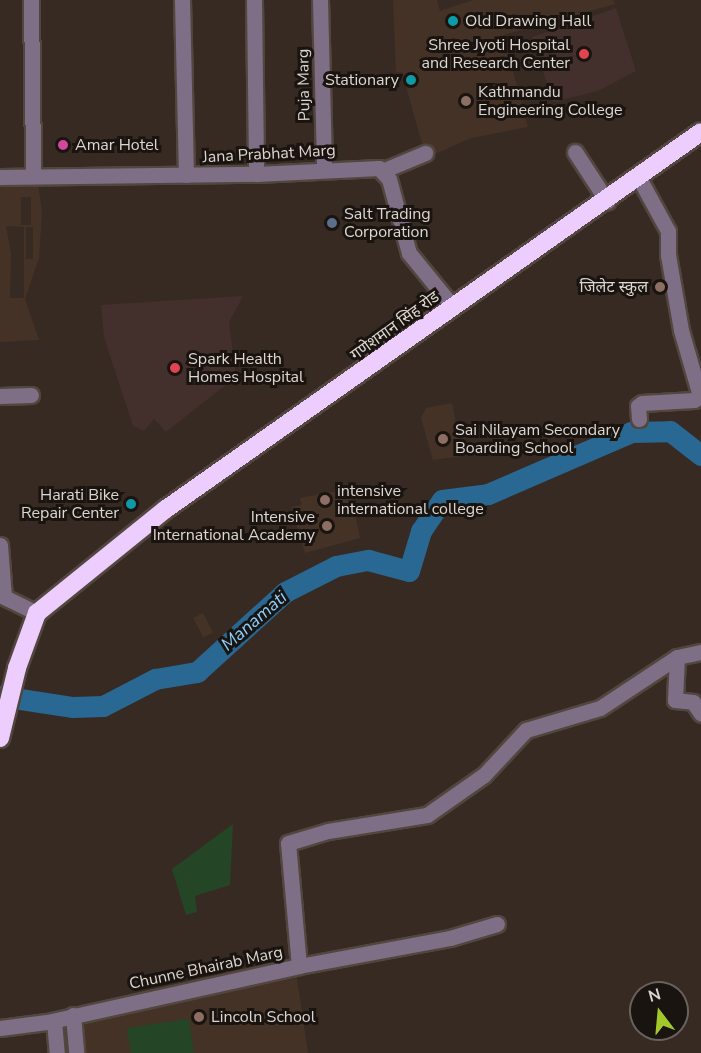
<!DOCTYPE html>
<meta charset="utf-8">
<style>
body{margin:0}
#map{position:relative;width:701px;height:1053px;overflow:hidden;background:#372a22;font-family:"Nunito Sans","Noto Sans Devanagari",sans-serif}
div>[style]{position:absolute}
[style*='--x']{left:calc(var(--x)*1px);top:calc(var(--y)*1px);width:calc(var(--w)*1px);rotate:calc(var(--a)*1deg)}
.built>*{inset:0;background:#453227;transform-origin:0 0}
.medical>*{inset:0;background:#432f2c}
.green>*{inset:0;background:#244626}
.river>*{height:21px;margin:-10.5px;padding:0 10.5px;transform-origin:10.5px;border-radius:10.5px;background:#296892}
.roads{filter:drop-shadow(2px 0 #52463e) drop-shadow(-2px 0 #52463e) drop-shadow(0 2px #52463e) drop-shadow(0 -2px #52463e)}
.minor>*{height:15px;margin:-7.5px;padding:0 7.5px;transform-origin:7.5px;border-radius:7.5px;background:#7e6f87}
.highway>*{height:18px;margin:-9px;padding:0 9px;transform-origin:9px;border-radius:9px;background:#eccdfe}
.dots>*{width:16px;height:16px;translate:-50% -50%;box-sizing:border-box;border:3px solid #1a1410;border-radius:50%}
span{translate:-50% -50%;white-space:nowrap;text-align:center;line-height:1.15;-webkit-text-stroke:6px #1a1410;paint-order:stroke}
.poi-label{font-size:16px;color:#ded6d1}
.left{translate:0 -50%;text-align:left}
.right{translate:-100% -50%;text-align:right}
.street-label{font-size:16px;color:#ded6d1}
.water-label{font-size:18px;color:#8acefe;font-style:italic}
.north{position:absolute;left:629px;top:981px;width:60px;height:60px;box-sizing:border-box;background:#1a1410;border:2px solid #68625d;border-radius:50%;rotate:344deg;font-size:16px;font-weight:700;line-height:24px;text-align:center;color:#ded6d1}
.north::after{content:'';display:block;margin:auto;width:21px;height:27px;background:#a2c929;clip-path:polygon(50% 0,100% 100%,50% 72%,0 100%)}
</style>
<div id="map">
<div class="built">
<i style="clip-path:polygon(393px 0,437px 0,440px 11px,473px 0,613px 0,615px 4px,503px 35px,528px 127px,471px 138px,426px 158px,402px 72px,396px 72px)"></i>
<i style="clip-path:polygon(evenodd,37px 177px,42px 212px,39px 258px,25px 299px,39px 340px,0 342px,0 178px,37px 177px,21px 197px,31px 197px,31px 225px,21px 225px,21px 197px,37px 177px,6px 226px,24px 227px,24px 298px,10px 298px,11px 253px,6px 226px,37px 177px,26px 227px,33px 227px,33px 259px,26px 259px,26px 227px)"></i>
<i style="clip-path:polygon(452px 403px,462px 456px,433px 460px,421px 418px,426px 408px)"></i>
<i style="clip-path:polygon(337px 491px,339px 496px,350px 492px,360px 538px,305px 553px,291px 507px,302px 505px,300px 498px)"></i>
<i style="left:203px;top:613px;width:22px;height:11px;rotate:63deg"></i>
<i style="clip-path:polygon(297px 978px,308px 1053px,80px 1053px,77px 1021px)"></i>
</div>
<div class="medical">
<i style="clip-path:polygon(616px 8px,636px 71px,598px 91px,553px 102px,532px 37px)"></i>
<i style="clip-path:polygon(243px 296px,229px 322px,236px 377px,166px 432px,154px 419px,144px 431px,133px 426px,104px 337px,101px 305px)"></i>
</div>
<div class="green">
<i style="clip-path:polygon(233px 824px,230px 885px,195px 896px,197px 912px,186px 915px,172px 869px)"></i>
<i style="clip-path:polygon(189px 1019px,194px 1053px,131px 1053px,127px 1028px)"></i>
</div>
<div class="river">
<i style="--x:0;--y:696;--w:74;--a:8.6"></i>
<i style="--x:73;--y:707;--w:30;--a:-2"></i>
<i style="--x:103;--y:706;--w:59;--a:-27.4"></i>
<i style="--x:155;--y:679;--w:43;--a:-9.5"></i>
<i style="--x:197;--y:672;--w:119;--a:-42.3"></i>
<i style="--x:285;--y:592;--w:57;--a:-27"></i>
<i style="--x:336;--y:566;--w:33;--a:-11"></i>
<i style="--x:368;--y:560;--w:42;--a:15"></i>
<i style="--x:409;--y:571;--w:42;--a:-73.3"></i>
<i style="--x:421;--y:531;--w:37;--a:-56"></i>
<i style="--x:442;--y:500;--w:46;--a:-7.4"></i>
<i style="--x:488;--y:494;--w:156;--a:-23.4"></i>
<i style="--x:631;--y:432;--w:39;--a:-1"></i>
<i style="--x:670;--y:431;--w:39;--a:38"></i>
</div>
<div class="roads">
<div class="minor">
<i style="--x:31;--y:0;--w:175;--a:89.3"></i>
<i style="--x:182;--y:0;--w:175;--a:88.7"></i>
<i style="--x:254;--y:0;--w:174;--a:89.3"></i>
<i style="--x:320;--y:0;--w:169;--a:88.6"></i>
<i style="--x:575;--y:152;--w:59;--a:56.9"></i>
<i style="--x:382;--y:171;--w:47;--a:-22.7"></i>
<i style="--x:0;--y:177;--w:256;--a:-0.7"></i>
<i style="--x:256;--y:174;--w:123;--a:-2.8"></i>
<i style="--x:379;--y:168;--w:15;--a:48"></i>
<i style="--x:389;--y:179;--w:77;--a:74.9"></i>
<i style="--x:409;--y:253;--w:70;--a:50.8"></i>
<i style="--x:0;--y:396;--w:31;--a:-2"></i>
<i style="--x:639;--y:419;--w:13;--a:-94"></i>
<i style="--x:638;--y:406;--w:5;--a:-37"></i>
<i style="--x:642;--y:403;--w:52;--a:-3.3"></i>
<i style="--x:694;--y:400;--w:7;--a:-34"></i>
<i style="--x:700;--y:396;--w:69;--a:-106.1"></i>
<i style="--x:681;--y:330;--w:76;--a:-99.8"></i>
<i style="--x:668;--y:255;--w:24;--a:-90"></i>
<i style="--x:668;--y:231;--w:60;--a:-118.7"></i>
<i style="--x:0;--y:545;--w:52;--a:85.6"></i>
<i style="--x:0;--y:595;--w:41;--a:25.9"></i>
<i style="--x:677;--y:657;--w:43;--a:92.7"></i>
<i style="--x:675;--y:700;--w:18;--a:6"></i>
<i style="--x:693;--y:702;--w:14;--a:56"></i>
<i style="--x:299;--y:966;--w:123;--a:-95.1"></i>
<i style="--x:288;--y:843;--w:42;--a:-16.7"></i>
<i style="--x:328;--y:831;--w:100;--a:-9.2"></i>
<i style="--x:427;--y:815;--w:70;--a:-35.1"></i>
<i style="--x:484;--y:775;--w:62;--a:-47"></i>
<i style="--x:526;--y:730;--w:77;--a:-16.6"></i>
<i style="--x:600;--y:708;--w:92;--a:-33.5"></i>
<i style="--x:677;--y:657;--w:25;--a:-12"></i>
<i style="--x:73;--y:1015;--w:38;--a:85"></i>
<i style="--x:54;--y:1021;--w:32;--a:85"></i>
<i style="--x:0;--y:1028;--w:47;--a:-7.3"></i>
<i style="--x:47;--y:1022;--w:258;--a:-12.5"></i>
<i style="--x:299;--y:966;--w:154;--a:-10.5"></i>
<i style="--x:450;--y:938;--w:49;--a:-16.6"></i>
</div>
<div class="highway">
<i style="--x:0;--y:738;--w:72;--a:-76.3"></i>
<i style="--x:17;--y:668;--w:59;--a:-70"></i>
<i style="--x:37;--y:613;--w:166;--a:-38.9"></i>
<i style="--x:166;--y:509;--w:654;--a:-35.17"></i>
</div>
</div>
<div class="dots">
<i style="left:453px;top:21px;background:#0f9aa8"></i>
<i style="left:584px;top:54px;background:#e0444e"></i>
<i style="left:411px;top:80px;background:#0f9aa8"></i>
<i style="left:466px;top:101px;background:#8d6e63"></i>
<i style="left:63px;top:145px;background:#d1479c"></i>
<i style="left:332px;top:223px;background:#5c6f8a"></i>
<i style="left:660px;top:287px;background:#8d6e63"></i>
<i style="left:175px;top:368px;background:#e0444e"></i>
<i style="left:443px;top:439px;background:#8d6e63"></i>
<i style="left:325px;top:500px;background:#8d6e63"></i>
<i style="left:131px;top:504px;background:#0f9aa8"></i>
<i style="left:327px;top:526px;background:#8d6e63"></i>
<i style="left:199px;top:1017px;background:#8d6e63"></i>
</div>
<div class="poi-label">
<span class="left" style="left:465px;top:21px">Old Drawing Hall</span>
<span class="right" style="left:570px;top:54px">Shree Jyoti Hospital<br>and Research Center</span>
<span class="right" style="left:399px;top:80px">Stationary</span>
<span class="left" style="left:478px;top:101px">Kathmandu<br>Engineering College</span>
<span class="left" style="left:75px;top:145px">Amar Hotel</span>
<span class="left" style="left:344px;top:223px">Salt Trading<br>Corporation</span>
<span class="right" style="left:648px;top:287px">जिलेट स्कुल</span>
<span class="left" style="left:188px;top:368px">Spark Health<br>Homes Hospital</span>
<span class="left" style="left:455px;top:439px">Sai Nilayam Secondary<br>Boarding School</span>
<span class="left" style="left:337px;top:500px">intensive<br>international college</span>
<span class="right" style="left:119px;top:504px">Harati Bike<br>Repair Center</span>
<span class="right" style="left:315px;top:526px">Intensive<br>International Academy</span>
<span class="left" style="left:211px;top:1017px">Lincoln School</span>
</div>
<div class="street-label">
<span style="left:304px;top:85px;rotate:-91deg">Puja Marg</span>
<span style="left:269px;top:154px;rotate:-3deg">Jana Prabhat Marg</span>
<span style="left:395px;top:326px;rotate:-36deg">गणेशमान सिंह रोड</span>
<span style="left:206px;top:968px;rotate:-12deg">Chunne Bhairab Marg</span>
</div>
<div class="water-label">
<span style="left:254px;top:621px;rotate:-41deg">Manamati</span>
</div>
<div class="north">N</div>
</div>
